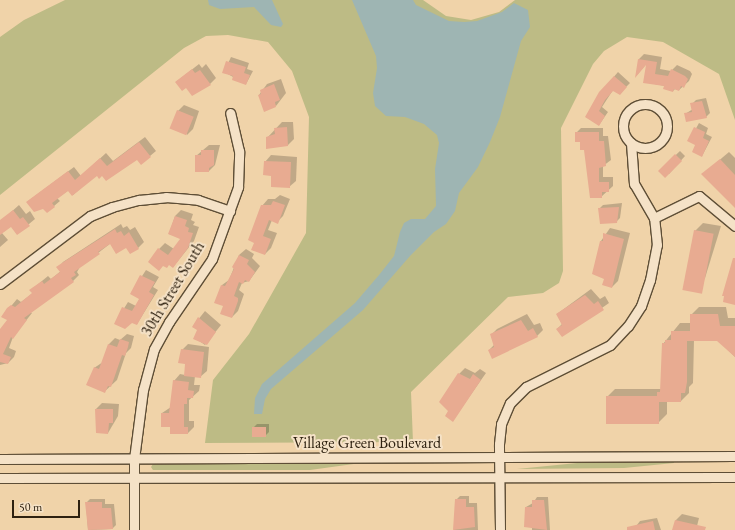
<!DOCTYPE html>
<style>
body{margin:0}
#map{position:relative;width:735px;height:530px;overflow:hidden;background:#f0d3a9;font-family:"EB Garamond",serif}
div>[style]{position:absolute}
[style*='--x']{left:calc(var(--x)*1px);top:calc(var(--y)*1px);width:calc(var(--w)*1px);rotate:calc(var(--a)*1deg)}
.green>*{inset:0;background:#bdbb85}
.water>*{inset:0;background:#9eb5b3}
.shadow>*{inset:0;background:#0003}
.building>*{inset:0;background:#e8ab91;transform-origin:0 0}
.roads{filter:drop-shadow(1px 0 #5e4e36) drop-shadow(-1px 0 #5e4e36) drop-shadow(0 1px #5e4e36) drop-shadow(0 -1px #5e4e36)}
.minor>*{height:9px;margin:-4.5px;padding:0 4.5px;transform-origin:4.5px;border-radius:4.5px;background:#f5e2c7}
.minor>.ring{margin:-4.5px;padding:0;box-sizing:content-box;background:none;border:9px solid #f5e2c7;border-radius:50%}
span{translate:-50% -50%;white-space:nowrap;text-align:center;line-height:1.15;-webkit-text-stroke:4px #f5e2c7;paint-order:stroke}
.street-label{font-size:16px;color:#2e2110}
.scale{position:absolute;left:12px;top:500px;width:68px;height:18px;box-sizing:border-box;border:2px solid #2e2110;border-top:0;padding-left:5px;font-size:12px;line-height:14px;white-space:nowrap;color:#2e2110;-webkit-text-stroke:3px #f5e2c7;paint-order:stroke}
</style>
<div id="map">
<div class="green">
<i style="clip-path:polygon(65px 0,423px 0,446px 16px,471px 20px,499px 12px,515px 0,735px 0,735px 120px,719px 74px,663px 42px,627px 37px,604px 51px,593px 64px,561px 128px,563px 271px,559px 283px,543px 293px,508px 297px,411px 392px,413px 442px,205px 443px,213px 380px,249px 334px,306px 233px,309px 117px,292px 71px,268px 42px,228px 35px,206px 36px,184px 48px,0 195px,0 37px,24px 20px)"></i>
<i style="clip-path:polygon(587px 462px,674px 462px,674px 463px,624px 468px,517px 469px)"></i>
<i style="clip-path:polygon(361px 463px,310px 470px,153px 470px,151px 467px,153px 464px)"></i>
</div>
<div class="water">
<i style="clip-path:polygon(208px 0,272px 0,283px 24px,281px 27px,271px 25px,254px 7px,220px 9px,209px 5px)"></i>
<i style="clip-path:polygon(352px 0,413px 0,416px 5px,449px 21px,464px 22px,477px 21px,502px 12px,514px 3px,528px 10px,530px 27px,521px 41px,500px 117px,490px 142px,478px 167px,459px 193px,455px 211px,446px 224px,434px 232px,410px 256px,363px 310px,271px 389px,265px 399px,262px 414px,254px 414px,255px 398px,262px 384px,355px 303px,379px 275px,394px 256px,400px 232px,404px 223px,411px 219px,425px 219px,436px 206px,435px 169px,439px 143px,437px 135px,424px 124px,405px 117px,386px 116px,375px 106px,373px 93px,377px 68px,376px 56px)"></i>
</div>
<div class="shadow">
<i style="clip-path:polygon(644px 54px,662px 57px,660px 69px,671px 71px,677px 65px,690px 71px,692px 74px,689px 81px,679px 90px,675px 89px,673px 91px,665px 86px,644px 82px,647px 63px,637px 75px,639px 59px)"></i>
<i style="clip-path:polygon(231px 57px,249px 63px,247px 69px,253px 71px,246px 84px,224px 72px)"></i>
<i style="clip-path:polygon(199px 64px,202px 68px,206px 64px,216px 78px,210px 84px,186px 87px,176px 82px)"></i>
<i style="clip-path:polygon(618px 72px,630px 83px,623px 90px,613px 90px,602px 107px,608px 112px,599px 125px,586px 117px,600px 93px)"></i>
<i style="clip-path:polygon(281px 79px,286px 93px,276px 106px,259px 95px,267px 84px)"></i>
<i style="clip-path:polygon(706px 98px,710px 113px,706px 117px,685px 114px,693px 109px,692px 104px,696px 100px)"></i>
<i style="clip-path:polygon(184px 105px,199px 111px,193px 129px,187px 135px,178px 111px)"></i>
<i style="clip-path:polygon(282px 122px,293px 122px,294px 139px,287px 146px,267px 138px)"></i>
<i style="clip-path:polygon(699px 123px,708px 128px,706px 134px,712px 137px,702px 156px,696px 144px,689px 141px)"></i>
<i style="clip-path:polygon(581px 128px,603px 128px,603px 136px,608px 136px,611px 160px,603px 166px,603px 177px,613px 177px,613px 186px,601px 197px,585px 149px,576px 133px)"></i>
<i style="clip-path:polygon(145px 137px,156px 151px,150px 156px,137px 158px,102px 175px,97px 174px,73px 195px,69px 190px,57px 198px,60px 201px,54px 206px,44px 208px,27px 202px,74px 167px,81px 176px,106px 153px,113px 161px)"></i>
<i style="clip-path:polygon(209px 145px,220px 145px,215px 165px,209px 171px,196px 156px)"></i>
<i style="clip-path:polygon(680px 151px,685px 156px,669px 174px,659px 171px)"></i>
<i style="clip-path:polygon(729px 152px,735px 158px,735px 206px,703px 174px)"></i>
<i style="clip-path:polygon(271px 155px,297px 157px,296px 181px,289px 187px,272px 175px,265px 162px)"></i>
<i style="clip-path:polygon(280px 195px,290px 199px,283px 216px,277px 222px,272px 220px,268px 230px,277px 233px,271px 248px,265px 254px,253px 250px,262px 206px,268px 199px,275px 199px)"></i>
<i style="clip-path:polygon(622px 203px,620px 218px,616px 222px,599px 209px,603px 205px)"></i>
<i style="clip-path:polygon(19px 205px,26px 214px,30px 211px,35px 219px,17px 234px,11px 226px,2px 233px,8px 240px,0 247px,0 222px)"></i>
<i style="clip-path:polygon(181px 210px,193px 214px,191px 220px,195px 222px,193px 225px,199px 227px,194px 241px,173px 267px,159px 249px,165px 243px,174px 249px,182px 238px,169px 234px,175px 216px)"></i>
<i style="clip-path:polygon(703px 223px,721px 226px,705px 278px,694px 292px,695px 231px)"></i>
<i style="clip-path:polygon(121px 224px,123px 228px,127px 226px,130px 230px,135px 227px,144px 242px,138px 248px,111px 243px,80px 267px,77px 272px,79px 275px,73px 281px,30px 312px,32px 313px,13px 337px,9px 348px,16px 351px,14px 357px,8px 363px,0 365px,0 334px,8px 320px,3px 316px,12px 305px,17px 299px,21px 302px,33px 293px,31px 290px,48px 276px,51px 279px,61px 271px,58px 268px,63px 262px)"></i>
<i style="clip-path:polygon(610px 228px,630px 233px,618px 281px,612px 287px,605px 279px,601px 241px)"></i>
<i style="clip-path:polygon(246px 249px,254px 254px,252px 258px,260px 266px,249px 281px,242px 283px,239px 290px,244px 294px,238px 311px,232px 317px,224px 306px,222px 285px,229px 280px,239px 255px)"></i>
<i style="clip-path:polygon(146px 270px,159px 277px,153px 287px,158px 290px,137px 324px,132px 321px,115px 323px,128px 302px,136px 306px,140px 298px,131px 293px)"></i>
<i style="clip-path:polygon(591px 289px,600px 299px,605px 296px,609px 303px,562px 336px,557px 329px,562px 324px,557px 314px)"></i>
<i style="clip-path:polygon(699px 307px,726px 307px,728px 318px,735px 318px,735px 357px,718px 340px,694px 340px,693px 383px,689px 387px,689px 393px,681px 401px,667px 401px,667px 414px,658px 423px,607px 397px,615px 389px,661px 389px,663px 344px,680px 323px,691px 323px,691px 315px)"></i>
<i style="clip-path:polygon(205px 311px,221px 325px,205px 345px,195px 338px,198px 329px,193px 326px)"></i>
<i style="clip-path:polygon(527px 314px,534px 325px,540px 323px,543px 330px,537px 336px,489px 350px,494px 345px,491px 335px,497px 329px)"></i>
<i style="clip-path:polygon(127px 334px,134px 336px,131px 348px,126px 353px,117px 380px,104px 392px,94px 368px,103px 362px,109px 344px,115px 338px,120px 340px)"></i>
<i style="clip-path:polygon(188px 344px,209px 347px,207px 371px,200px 377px,195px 376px,194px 385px,200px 385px,199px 391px,189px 400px,189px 421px,194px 421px,194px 427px,188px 433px,171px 426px,162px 413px,171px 407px,174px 381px,180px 374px,185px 375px,186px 363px,182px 350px)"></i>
<i style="clip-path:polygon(465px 368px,475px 373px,480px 369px,486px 373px,453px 420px,450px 411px,459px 374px)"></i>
<i style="clip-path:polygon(102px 403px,119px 404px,118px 416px,108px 433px,96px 409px)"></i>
<i style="clip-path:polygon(257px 424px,269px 424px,269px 432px,265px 436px,253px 428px)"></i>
<i style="clip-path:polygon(460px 496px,469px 496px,469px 503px,477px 503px,478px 530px,454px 530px,456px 500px)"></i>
<i style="clip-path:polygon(537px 497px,548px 497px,550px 530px,532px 530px,532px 526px,525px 526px,526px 507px,533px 503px)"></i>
<i style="clip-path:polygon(90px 499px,105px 499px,105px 504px,114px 504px,116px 525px,112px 529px,88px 530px,86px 503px)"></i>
<i style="clip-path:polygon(682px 514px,699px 518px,696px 530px,673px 530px,676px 520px)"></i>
<i style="clip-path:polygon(657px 518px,661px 530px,638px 530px,637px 525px,640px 521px)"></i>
</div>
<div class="building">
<i style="clip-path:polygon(638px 59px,657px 62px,655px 74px,668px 76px,671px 69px,685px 76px,688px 79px,684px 88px,681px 86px,679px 91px,674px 89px,673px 92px,663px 89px,664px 86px,643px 83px,646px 65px,635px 78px)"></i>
<i style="clip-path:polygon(226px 61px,246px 67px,244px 73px,250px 75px,246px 85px,232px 80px,233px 76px,222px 73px)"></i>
<i style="clip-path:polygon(192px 69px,195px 73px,200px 70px,211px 85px,192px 96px,186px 88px,182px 91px,175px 82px)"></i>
<i style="clip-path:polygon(614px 76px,627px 87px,620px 95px,613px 91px,605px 100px,599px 111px,605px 116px,599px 126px,585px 117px,599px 92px)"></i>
<i style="clip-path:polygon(274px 84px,280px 100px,275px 102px,276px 107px,264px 112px,258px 95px,261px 94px,260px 90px)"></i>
<i style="clip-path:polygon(702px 101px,707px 118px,686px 122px,684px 113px,692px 112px,690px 103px)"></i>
<i style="left:177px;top:110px;width:18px;height:20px;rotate:22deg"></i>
<i style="clip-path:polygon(287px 127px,288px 146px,266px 149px,266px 137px,275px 134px,274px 128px)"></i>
<i style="clip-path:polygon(694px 127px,705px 132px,703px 138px,709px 141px,702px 157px,692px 152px,695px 145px,687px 141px)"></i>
<i style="clip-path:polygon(575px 132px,599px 132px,599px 141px,604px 141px,606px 166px,599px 168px,599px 182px,609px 182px,609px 192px,602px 192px,602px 198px,590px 198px,584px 150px,580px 150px,580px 142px,575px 142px)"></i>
<i style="clip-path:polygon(139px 142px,151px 157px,141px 165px,137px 160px,106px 181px,102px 176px,99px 179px,97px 176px,72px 196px,68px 191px,52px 203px,55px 207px,47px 213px,43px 209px,34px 212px,26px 202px,68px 171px,75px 180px,100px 158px,107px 166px)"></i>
<i style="clip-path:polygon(201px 150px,214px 150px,214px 165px,209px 168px,209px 172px,195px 172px,195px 155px,201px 155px)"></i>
<i style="left:675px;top:154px;width:10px;height:24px;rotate:45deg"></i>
<i style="clip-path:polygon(720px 159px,735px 175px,735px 208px,701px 174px)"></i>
<i style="clip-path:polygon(264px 161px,291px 162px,290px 188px,271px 187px,271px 176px,263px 175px)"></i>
<i style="clip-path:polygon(273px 201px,285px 205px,278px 224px,269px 220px,263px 236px,271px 239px,265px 255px,251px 250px,254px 243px,248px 240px,261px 205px,271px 205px)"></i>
<i style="clip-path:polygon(619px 207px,617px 223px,600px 224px,598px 208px)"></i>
<i style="clip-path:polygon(13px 210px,20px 219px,23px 217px,30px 226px,17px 235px,11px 227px,0 235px,0 220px)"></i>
<i style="clip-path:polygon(175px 216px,187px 220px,185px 226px,189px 228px,188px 232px,193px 233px,188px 248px,173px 268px,169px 265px,167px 268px,163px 266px,159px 271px,148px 262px,158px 248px,168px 255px,180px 239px,168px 234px)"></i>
<i style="clip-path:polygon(115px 229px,117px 233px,121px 231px,124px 236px,129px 232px,139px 249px,130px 254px,126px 248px,116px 254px,110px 244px,98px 252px,100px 254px,74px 272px,76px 275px,71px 278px,74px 282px,24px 318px,27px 320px,13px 339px,11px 337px,3px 354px,11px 357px,8px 364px,0 362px,0 329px,7px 320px,1px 317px,7px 308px,11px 305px,15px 307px,32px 293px,29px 290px,42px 281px,44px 284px,60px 272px,56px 267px,65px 261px)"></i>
<i style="left:694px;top:230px;width:20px;height:61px;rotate:11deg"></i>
<i style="clip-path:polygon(603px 233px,624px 239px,612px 288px,602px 285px,604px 279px,592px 274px,600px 241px,603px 241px)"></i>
<i style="clip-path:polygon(239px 255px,249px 260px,247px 264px,255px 272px,249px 282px,245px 280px,243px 284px,239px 282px,234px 296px,238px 298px,238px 301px,232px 318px,220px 314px,223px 306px,214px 303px,221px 285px,225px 286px,234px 269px,232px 267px)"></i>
<i style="clip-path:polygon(733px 258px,735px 258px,735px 305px,723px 302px,724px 296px,722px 296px)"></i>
<i style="clip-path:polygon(140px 275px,155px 282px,149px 292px,154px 295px,137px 325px,132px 323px,125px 329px,114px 324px,122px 307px,132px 311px,139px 299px,130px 294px)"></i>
<i style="clip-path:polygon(585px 295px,594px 304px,598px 301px,604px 310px,562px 337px,556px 329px,562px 325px,556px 314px)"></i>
<i style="clip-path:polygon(690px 314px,718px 314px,720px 326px,735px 326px,735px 357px,717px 341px,687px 341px,687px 382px,685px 393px,681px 393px,681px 402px,659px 402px,659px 424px,606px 424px,606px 396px,657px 396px,657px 392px,660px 392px,662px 343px,665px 343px,665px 340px,671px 340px,671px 331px,690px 331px)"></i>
<i style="clip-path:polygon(198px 317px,216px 332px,207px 345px,193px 339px,197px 330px,192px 327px)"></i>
<i style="clip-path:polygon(521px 320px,528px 331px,533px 328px,538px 337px,492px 359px,488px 350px,494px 347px,490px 334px)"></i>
<i style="clip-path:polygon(120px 339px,129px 342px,128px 347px,125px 356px,122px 355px,111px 387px,108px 386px,105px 393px,86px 385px,94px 367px,99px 369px,108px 344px,117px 347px)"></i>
<i style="clip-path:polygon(181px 349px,204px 352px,201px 378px,184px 376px,185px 364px,178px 363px)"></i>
<i style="clip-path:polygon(458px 373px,470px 379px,473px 374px,481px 380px,453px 422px,445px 416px,448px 411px,439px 402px)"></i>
<i style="clip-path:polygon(173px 380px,189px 382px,188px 390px,194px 391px,193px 398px,187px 398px,187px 404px,184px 404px,184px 427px,188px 427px,188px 434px,170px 434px,170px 427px,161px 427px,161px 413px,169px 413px)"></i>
<i style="clip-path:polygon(95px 409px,113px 409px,113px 423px,109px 423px,108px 434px,96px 433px)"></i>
<i style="left:252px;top:427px;width:14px;height:10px"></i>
<i style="clip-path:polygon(455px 499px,466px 499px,466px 507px,474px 507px,475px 527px,453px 530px)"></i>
<i style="clip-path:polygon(532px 500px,544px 500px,547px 530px,524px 527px,525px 507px,532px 507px)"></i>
<i style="clip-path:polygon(85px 502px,102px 502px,102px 508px,111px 508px,113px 529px,88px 530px)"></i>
<i style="clip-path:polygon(675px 520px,706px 527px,705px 530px,672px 530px)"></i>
<i style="clip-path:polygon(653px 521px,655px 530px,627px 530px,627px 527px)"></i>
</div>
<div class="roads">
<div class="minor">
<i class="ring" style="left:623px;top:104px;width:35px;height:35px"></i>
<i style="--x:654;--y:218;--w:50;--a:-26.1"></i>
<i style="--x:699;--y:196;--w:47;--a:39.8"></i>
<i style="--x:0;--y:284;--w:113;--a:-37.1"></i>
<i style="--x:90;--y:216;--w:24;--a:-22"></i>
<i style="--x:112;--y:207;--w:28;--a:-15"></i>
<i style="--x:139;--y:200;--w:27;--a:-6"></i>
<i style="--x:166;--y:197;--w:32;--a:5"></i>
<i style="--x:198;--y:200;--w:34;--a:19"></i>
<i style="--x:0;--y:459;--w:735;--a:-0.23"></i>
<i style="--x:0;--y:478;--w:735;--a:-0.08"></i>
<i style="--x:134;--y:530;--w:71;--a:-90"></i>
<i style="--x:134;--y:459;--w:70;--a:-82.6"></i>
<i style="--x:143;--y:390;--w:42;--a:-75"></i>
<i style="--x:154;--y:349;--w:31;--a:-61"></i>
<i style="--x:169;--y:322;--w:76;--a:-55.7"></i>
<i style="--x:212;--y:259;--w:77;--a:-70.1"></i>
<i style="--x:238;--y:187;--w:36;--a:-88"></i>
<i style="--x:239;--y:151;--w:39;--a:-103"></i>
<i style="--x:500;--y:530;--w:86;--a:-90.7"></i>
<i style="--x:499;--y:444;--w:20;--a:-84"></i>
<i style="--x:501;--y:424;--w:23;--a:-67"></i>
<i style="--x:510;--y:403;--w:23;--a:-45"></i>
<i style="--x:526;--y:387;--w:94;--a:-26.6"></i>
<i style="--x:610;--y:345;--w:26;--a:-47"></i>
<i style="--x:628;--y:326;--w:24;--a:-57"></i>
<i style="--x:641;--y:306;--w:28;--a:-71"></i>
<i style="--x:650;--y:280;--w:36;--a:-79"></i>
<i style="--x:657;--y:245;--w:27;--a:-96"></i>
<i style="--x:654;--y:218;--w:39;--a:-120"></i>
<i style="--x:634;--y:184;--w:41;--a:-94.2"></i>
</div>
</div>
<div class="street-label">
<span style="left:173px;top:289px;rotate:-59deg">30th Street South</span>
<span style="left:367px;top:443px">Village Green Boulevard</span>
</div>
<div class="scale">50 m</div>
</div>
